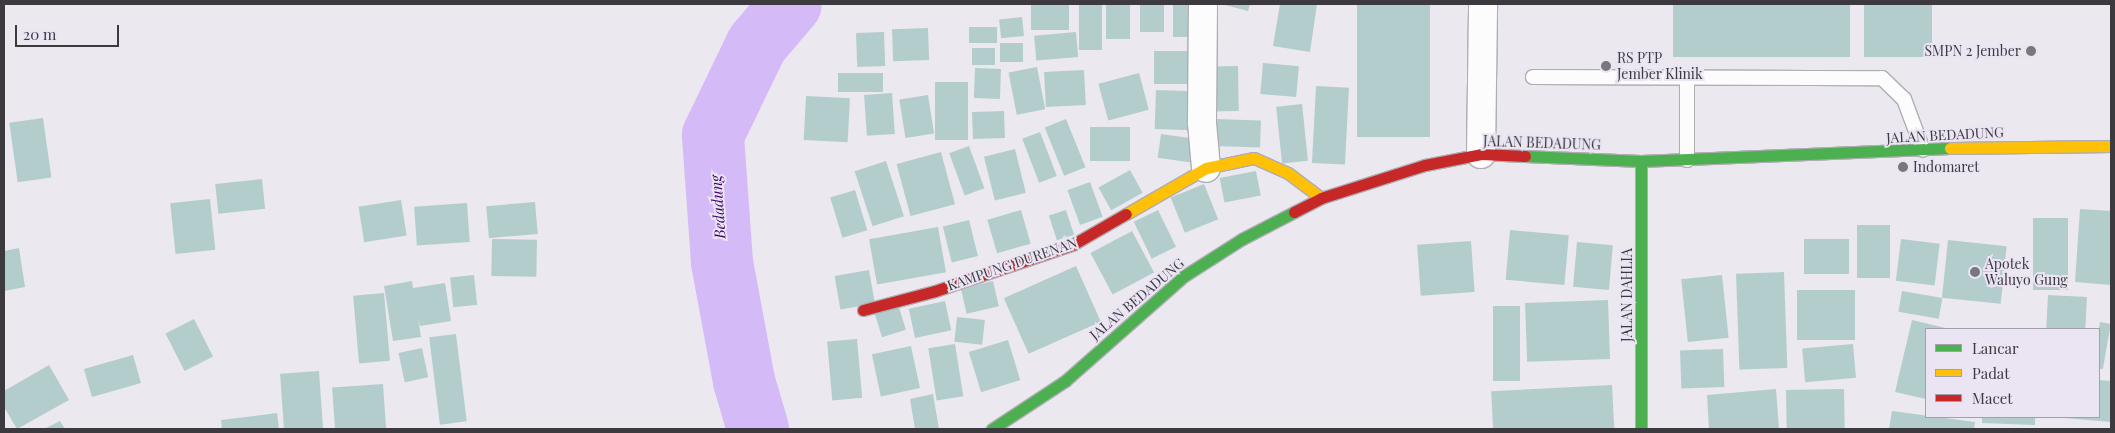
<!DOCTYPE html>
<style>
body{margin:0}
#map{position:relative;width:2115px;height:433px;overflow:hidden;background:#ebe8f0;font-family:"Playfair Display",serif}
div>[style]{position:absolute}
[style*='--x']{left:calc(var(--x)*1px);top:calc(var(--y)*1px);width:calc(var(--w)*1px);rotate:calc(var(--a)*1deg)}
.river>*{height:62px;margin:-31px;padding:0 31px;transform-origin:31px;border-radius:31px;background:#d5baf8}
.building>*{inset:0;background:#b3cdcd;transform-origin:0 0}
.roads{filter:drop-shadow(1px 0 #afadb3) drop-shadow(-1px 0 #afadb3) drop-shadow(0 1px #afadb3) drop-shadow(0 -1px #afadb3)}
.lane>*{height:14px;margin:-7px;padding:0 7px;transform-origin:7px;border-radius:7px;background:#fcfcfd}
.street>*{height:28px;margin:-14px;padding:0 14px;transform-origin:14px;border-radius:14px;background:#fcfcfd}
.fast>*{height:11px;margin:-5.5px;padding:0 5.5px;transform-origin:5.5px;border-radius:5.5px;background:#4caf50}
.slow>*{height:11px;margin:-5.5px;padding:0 5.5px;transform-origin:5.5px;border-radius:5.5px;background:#ffc107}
.jam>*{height:11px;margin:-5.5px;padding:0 5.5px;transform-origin:5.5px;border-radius:5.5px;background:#c62828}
.dots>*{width:14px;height:14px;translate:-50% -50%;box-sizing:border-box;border:2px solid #eae4f3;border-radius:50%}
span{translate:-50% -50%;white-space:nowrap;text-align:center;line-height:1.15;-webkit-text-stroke:4px #eae4f3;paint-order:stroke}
.poi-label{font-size:14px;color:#3c393f}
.right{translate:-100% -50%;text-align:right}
.left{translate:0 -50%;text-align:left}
.street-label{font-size:14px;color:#3c393f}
.water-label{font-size:15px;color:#3f0269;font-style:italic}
.frame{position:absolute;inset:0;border:5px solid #3c393f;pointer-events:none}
.legend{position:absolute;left:1925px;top:328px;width:175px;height:90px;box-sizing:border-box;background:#eae4f3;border:1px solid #a4a0ab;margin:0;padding:6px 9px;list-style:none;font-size:15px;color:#3c393f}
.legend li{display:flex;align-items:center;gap:10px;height:25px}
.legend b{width:25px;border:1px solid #a4a0ab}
.scale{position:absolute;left:15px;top:25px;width:104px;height:22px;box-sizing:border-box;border:2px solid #3c393f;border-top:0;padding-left:6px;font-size:15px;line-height:18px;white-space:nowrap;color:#3c393f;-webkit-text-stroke:4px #eae4f3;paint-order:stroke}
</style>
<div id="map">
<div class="river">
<i style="--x:758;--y:429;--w:50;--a:-106.3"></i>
<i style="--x:744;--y:381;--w:121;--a:-100.5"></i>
<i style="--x:722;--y:262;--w:127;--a:-94.1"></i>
<i style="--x:713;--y:135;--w:101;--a:-64.2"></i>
<i style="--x:757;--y:44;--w:52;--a:-49.6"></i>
</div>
<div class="building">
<i style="left:1031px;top:4px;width:38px;height:26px"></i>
<i style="left:1079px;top:4px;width:23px;height:46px"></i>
<i style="left:1106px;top:4px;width:24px;height:35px"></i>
<i style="left:1140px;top:4px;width:24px;height:28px"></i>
<i style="left:1173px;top:4px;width:26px;height:33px"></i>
<i style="clip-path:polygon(1221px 4px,1250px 4px,1248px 11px)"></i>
<i style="clip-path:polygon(1280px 4px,1317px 4px,1310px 52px,1273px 46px)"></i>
<i style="left:1357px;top:4px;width:73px;height:133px"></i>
<i style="left:1673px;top:4px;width:177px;height:53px"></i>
<i style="left:1864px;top:4px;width:68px;height:53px"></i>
<i style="left:1022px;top:17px;width:19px;height:23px;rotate:84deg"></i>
<i style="left:969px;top:27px;width:28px;height:16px"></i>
<i style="left:928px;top:28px;width:32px;height:36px;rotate:88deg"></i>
<i style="left:884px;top:32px;width:34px;height:28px;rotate:88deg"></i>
<i style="left:1076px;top:32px;width:25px;height:42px;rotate:85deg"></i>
<i style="left:1000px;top:43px;width:23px;height:19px"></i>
<i style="left:972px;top:48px;width:23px;height:17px"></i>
<i style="left:1154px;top:51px;width:42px;height:33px"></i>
<i style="left:1263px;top:63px;width:36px;height:31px;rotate:5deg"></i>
<i style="left:1238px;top:66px;width:45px;height:33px;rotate:89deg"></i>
<i style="left:1037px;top:67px;width:43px;height:29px;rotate:79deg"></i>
<i style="left:975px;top:68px;width:26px;height:30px;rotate:2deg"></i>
<i style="left:1084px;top:70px;width:35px;height:40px;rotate:87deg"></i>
<i style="left:883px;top:73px;width:19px;height:45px;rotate:90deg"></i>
<i style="left:1139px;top:73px;width:38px;height:42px;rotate:75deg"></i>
<i style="left:968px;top:82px;width:58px;height:33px;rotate:90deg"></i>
<i style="left:1316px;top:86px;width:33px;height:77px;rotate:3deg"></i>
<i style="left:1156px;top:90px;width:37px;height:39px;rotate:2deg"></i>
<i style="left:892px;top:93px;width:41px;height:28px;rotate:86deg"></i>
<i style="left:928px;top:95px;width:39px;height:29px;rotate:81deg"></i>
<i style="left:806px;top:96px;width:44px;height:44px;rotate:3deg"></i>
<i style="left:1302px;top:104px;width:57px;height:26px;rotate:84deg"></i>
<i style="left:1004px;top:111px;width:27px;height:32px;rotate:88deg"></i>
<i style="left:43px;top:118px;width:60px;height:34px;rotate:82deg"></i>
<i style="left:1066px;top:119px;width:52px;height:23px;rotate:68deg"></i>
<i style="left:1215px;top:119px;width:46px;height:27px;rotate:2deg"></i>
<i style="left:1090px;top:127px;width:40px;height:34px"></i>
<i style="left:1040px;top:132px;width:47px;height:19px;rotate:69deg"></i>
<i style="left:1161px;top:134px;width:36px;height:24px;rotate:8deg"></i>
<i style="left:969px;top:146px;width:45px;height:21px;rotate:70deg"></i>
<i style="left:1015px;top:149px;width:45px;height:32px;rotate:76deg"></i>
<i style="left:941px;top:152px;width:54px;height:46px;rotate:75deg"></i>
<i style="left:886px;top:161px;width:58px;height:33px;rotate:72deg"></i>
<i style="left:1130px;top:170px;width:26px;height:36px;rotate:61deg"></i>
<i style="left:1256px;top:171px;width:25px;height:37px;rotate:79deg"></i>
<i style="left:262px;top:179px;width:30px;height:47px;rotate:84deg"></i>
<i style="left:1090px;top:182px;width:37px;height:24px;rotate:70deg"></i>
<i style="left:1204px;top:184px;width:38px;height:36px;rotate:68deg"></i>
<i style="left:855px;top:190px;width:42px;height:26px;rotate:73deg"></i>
<i style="left:210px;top:199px;width:51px;height:40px;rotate:84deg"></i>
<i style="left:401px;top:200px;width:36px;height:43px;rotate:81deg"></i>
<i style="left:535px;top:202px;width:32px;height:49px;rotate:85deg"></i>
<i style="left:467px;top:203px;width:39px;height:53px;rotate:86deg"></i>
<i style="clip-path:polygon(2080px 209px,2111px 211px,2111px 285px,2075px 282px)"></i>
<i style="left:1021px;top:210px;width:35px;height:35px;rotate:74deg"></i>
<i style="left:1066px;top:210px;width:26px;height:18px;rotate:72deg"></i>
<i style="left:1158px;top:210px;width:41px;height:27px;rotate:64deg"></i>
<i style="left:2033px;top:218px;width:35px;height:72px"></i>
<i style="left:969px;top:220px;width:37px;height:27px;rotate:76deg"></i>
<i style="left:1890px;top:225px;width:53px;height:33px;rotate:90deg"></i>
<i style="left:938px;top:227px;width:46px;height:70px;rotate:80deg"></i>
<i style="left:1510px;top:230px;width:59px;height:50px;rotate:5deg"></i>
<i style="left:1132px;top:231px;width:47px;height:47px;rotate:62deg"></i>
<i style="left:492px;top:239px;width:45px;height:37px;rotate:1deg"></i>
<i style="left:1804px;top:239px;width:45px;height:35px"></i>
<i style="left:1901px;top:239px;width:39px;height:42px;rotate:7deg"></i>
<i style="left:1948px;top:240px;width:59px;height:58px;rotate:6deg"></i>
<i style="left:1471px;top:241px;width:51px;height:54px;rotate:86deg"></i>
<i style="left:1577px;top:242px;width:36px;height:45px;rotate:5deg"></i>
<i style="clip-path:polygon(19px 248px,25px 287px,4px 291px,4px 251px)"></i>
<i style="left:1076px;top:266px;width:61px;height:79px;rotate:66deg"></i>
<i style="left:869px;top:270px;width:34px;height:35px;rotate:80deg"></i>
<i style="left:1784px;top:272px;width:96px;height:48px;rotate:88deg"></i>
<i style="left:474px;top:275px;width:30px;height:24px;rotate:84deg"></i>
<i style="left:1722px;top:275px;width:63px;height:41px;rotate:84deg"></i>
<i style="clip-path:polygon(412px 281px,413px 288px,445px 283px,451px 321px,420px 326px,418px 318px,421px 337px,393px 341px,384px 286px)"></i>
<i style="left:993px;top:281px;width:26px;height:33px;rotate:77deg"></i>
<i style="left:1797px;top:290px;width:58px;height:50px"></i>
<i style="left:1902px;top:291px;width:41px;height:21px;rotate:10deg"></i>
<i style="left:384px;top:293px;width:68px;height:31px;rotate:85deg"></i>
<i style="left:2048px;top:295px;width:39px;height:34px;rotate:3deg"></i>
<i style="left:1608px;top:300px;width:59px;height:83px;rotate:88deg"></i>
<i style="left:945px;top:301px;width:30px;height:37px;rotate:78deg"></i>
<i style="left:898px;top:304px;width:27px;height:25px;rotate:73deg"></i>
<i style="left:1493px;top:306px;width:27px;height:75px"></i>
<i style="left:957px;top:317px;width:28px;height:25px;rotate:6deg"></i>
<i style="left:194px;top:319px;width:42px;height:32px;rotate:63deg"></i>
<i style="clip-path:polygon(1912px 320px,1950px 329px,1926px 329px,1926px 399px,1895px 392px)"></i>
<i style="left:2100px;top:322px;width:11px;height:46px;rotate:10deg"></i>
<i style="left:456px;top:334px;width:88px;height:27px;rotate:83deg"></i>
<i style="left:857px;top:339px;width:59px;height:30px;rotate:85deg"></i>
<i style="left:1008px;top:340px;width:42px;height:41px;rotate:73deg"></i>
<i style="left:955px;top:344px;width:53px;height:27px;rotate:81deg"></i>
<i style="left:1853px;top:344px;width:34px;height:51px;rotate:85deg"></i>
<i style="left:911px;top:346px;width:43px;height:40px;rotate:78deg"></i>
<i style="left:422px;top:348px;width:30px;height:24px;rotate:78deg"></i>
<i style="left:1723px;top:349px;width:38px;height:43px;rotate:88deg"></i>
<i style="left:133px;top:355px;width:29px;height:51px;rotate:74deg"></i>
<i style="clip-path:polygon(49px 365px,69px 400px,17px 429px,4px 407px,4px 391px)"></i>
<i style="left:319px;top:371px;width:58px;height:39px;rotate:86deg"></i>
<i style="clip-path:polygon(2099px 380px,2111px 381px,2111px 422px,2064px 418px,2099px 417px)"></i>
<i style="left:383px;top:384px;width:45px;height:51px;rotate:86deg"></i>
<i style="left:1612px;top:385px;width:44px;height:121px;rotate:87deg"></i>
<i style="clip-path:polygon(1776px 389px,1779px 429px,1709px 429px,1707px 395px)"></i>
<i style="left:1844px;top:389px;width:40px;height:58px;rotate:89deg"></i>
<i style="clip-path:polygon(933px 394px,939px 429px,915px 429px,910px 399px)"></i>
<i style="clip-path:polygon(1892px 411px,1975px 422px,1974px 429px,1889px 429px)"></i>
<i style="clip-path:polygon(277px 413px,279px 429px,222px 429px,221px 420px)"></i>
<i style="clip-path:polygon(1982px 417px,2035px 417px,2035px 425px,1982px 423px)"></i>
<i style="clip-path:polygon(60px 421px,65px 429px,44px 429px)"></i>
</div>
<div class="roads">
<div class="lane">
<i style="--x:1533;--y:77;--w:349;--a:0.2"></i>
<i style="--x:1882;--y:78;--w:30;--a:44"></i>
<i style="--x:1904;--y:99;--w:54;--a:69.6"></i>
<i style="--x:1687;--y:160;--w:83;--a:-90"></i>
</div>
<div class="street">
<i style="--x:1203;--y:4;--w:119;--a:90.5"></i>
<i style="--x:1202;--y:123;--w:45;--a:84.9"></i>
<i style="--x:1481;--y:154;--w:150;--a:-89.2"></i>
</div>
<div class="fast">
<i style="--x:1525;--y:156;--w:116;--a:2.5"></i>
<i style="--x:1641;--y:161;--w:309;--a:-2.4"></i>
<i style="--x:1641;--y:161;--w:268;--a:90"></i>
<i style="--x:992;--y:429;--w:87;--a:-33.3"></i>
<i style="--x:1065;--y:381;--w:159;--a:-41.4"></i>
<i style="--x:1184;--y:276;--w:69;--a:-32.5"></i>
<i style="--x:1242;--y:239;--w:59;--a:-27.4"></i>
</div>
<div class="slow">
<i style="--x:1950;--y:148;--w:161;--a:-0.7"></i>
<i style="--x:1126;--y:214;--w:92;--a:-29.9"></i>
<i style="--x:1206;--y:168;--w:49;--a:-11.8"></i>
<i style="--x:1254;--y:158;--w:37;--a:24"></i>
<i style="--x:1288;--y:173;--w:41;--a:37.1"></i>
</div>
<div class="jam">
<i style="--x:1294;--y:212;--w:30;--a:-27"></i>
<i style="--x:1321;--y:198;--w:109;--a:-17.6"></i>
<i style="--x:1425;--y:165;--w:57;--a:-11.1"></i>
<i style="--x:1481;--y:154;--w:44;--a:2.6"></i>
<i style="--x:863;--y:310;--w:74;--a:-14.8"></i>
<i style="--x:935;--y:291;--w:145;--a:-18.6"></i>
<i style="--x:1072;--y:245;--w:62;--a:-29.9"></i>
</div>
</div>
<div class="dots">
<i style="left:2031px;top:51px;background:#79767d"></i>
<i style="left:1606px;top:66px;background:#79767d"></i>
<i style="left:1903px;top:167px;background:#79767d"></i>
<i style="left:1975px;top:272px;background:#79767d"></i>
</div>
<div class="poi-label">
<span class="right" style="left:2021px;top:51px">SMPN 2 Jember</span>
<span class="left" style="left:1617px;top:66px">RS PTP<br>Jember Klinik</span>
<span class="left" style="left:1913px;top:167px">Indomaret</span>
<span class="left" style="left:1985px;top:272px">Apotek<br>Waluyo Gung</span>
</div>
<div class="street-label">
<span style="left:1945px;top:135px;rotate:-3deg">JALAN BEDADUNG</span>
<span style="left:1542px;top:143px;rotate:2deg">JALAN BEDADUNG</span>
<span style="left:1012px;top:264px;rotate:-19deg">KAMPUNG DURENAN</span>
<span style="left:1627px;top:295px;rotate:-90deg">JALAN DAHLIA</span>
<span style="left:1137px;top:299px;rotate:-40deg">JALAN BEDADUNG</span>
</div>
<div class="water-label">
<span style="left:718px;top:207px;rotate:-94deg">Bedadung</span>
</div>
<div class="frame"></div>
<ul class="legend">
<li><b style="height:6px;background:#4caf50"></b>Lancar</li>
<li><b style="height:6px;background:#ffc107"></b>Padat</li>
<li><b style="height:6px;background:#c62828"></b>Macet</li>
</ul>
<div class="scale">20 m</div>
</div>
